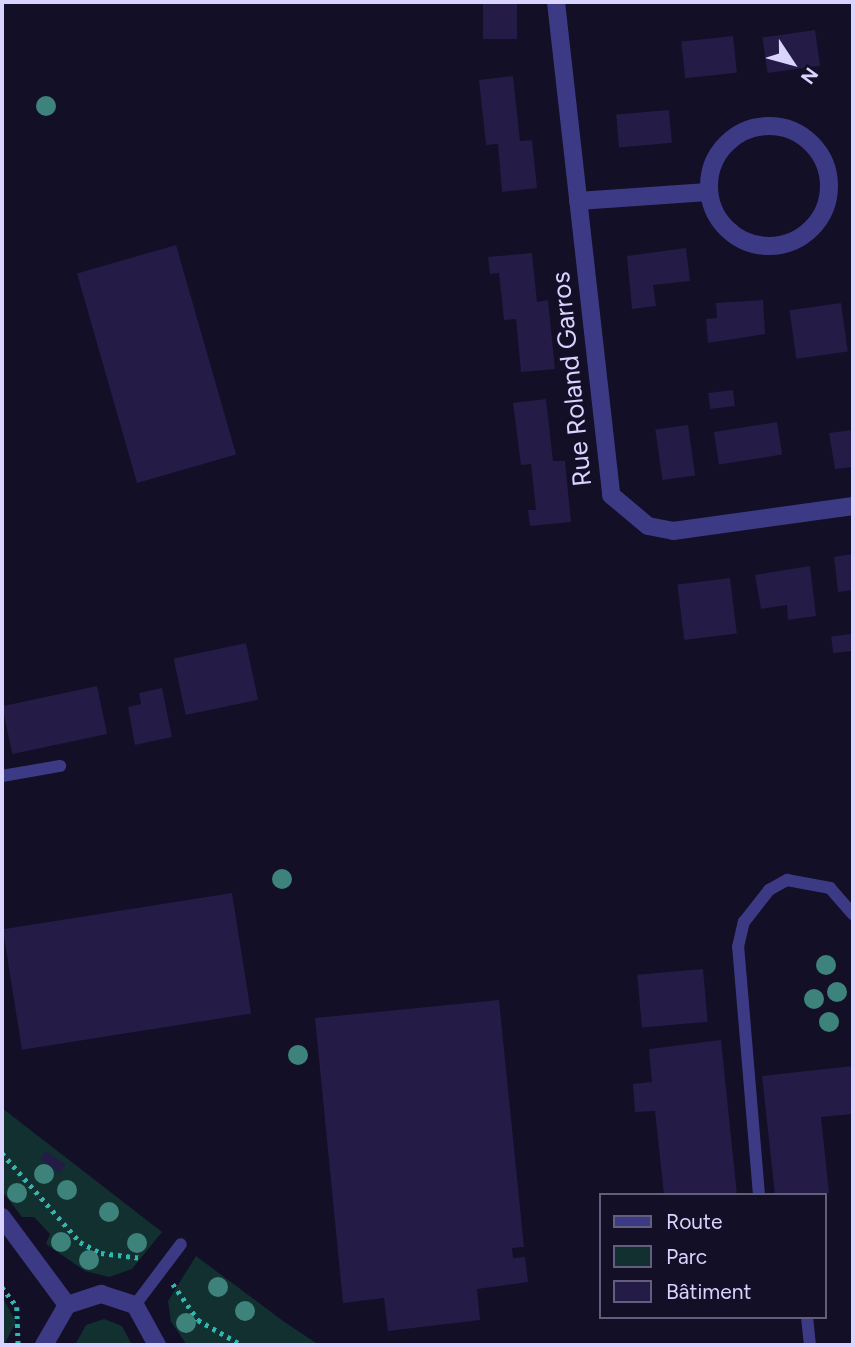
<!DOCTYPE html>
<meta charset="utf-8">
<style>
body{margin:0}
#map{position:relative;width:855px;height:1347px;overflow:hidden;background:#130f26;font-family:Figtree,sans-serif}
div>[style]{position:absolute}
[style*='--x']{left:calc(var(--x)*1px);top:calc(var(--y)*1px);width:calc(var(--w)*1px);rotate:calc(var(--a)*1deg)}
.green>*{inset:0;background:#12302f}
.building>*{inset:0;background:#241b47;transform-origin:0 0}
.path>*{height:4.5px;margin-top:-2.25px;transform-origin:0;background:repeating-linear-gradient(90deg,#2fb8b0 0 3.5px,transparent 0 8.5px)}
.service>*{height:12px;margin:-6px;padding:0 6px;transform-origin:6px;border-radius:6px;background:#3d3a85}
.minor>*{height:18px;margin:-9px;padding:0 9px;transform-origin:9px;border-radius:9px;background:#3d3a85}
.minor>.ring{margin:-9px;padding:0;box-sizing:content-box;background:none;border:18px solid #3d3a85;border-radius:50%}
.tertiary>*{height:18px;margin:-9px;padding:0 9px;transform-origin:9px;border-radius:9px;background:#3d3a85}
.trees>*{width:20px;height:20px;margin:-10px;border-radius:50%;background:#3d827b}
span{translate:-50% -50%;white-space:nowrap;text-align:center;line-height:1.15;-webkit-text-stroke:7px #130f26;paint-order:stroke}
.street-label{font-size:26px;color:#d9d4ff}
.frame{position:absolute;inset:0;border:4px solid #d9d4ff;pointer-events:none}
.legend{position:absolute;left:599px;top:1193px;width:228px;height:126px;box-sizing:border-box;background:#130f26;border:2px solid #625e7d;margin:0;padding:9px 12px;list-style:none;font-size:21px;color:#d9d4ff}
.legend li{display:flex;align-items:center;gap:14px;height:35px}
.legend b{width:35px;border:2px solid #625e7d}
.north{position:absolute;left:757px;top:28px;width:70px;height:70px;-webkit-text-stroke:5px #130f26;paint-order:stroke;rotate:126deg;font-size:19px;font-weight:700;line-height:28px;text-align:center;color:#d9d4ff}
.north::after{content:'';display:block;margin:auto;width:24px;height:32px;background:#d9d4ff;clip-path:polygon(50% 0,100% 100%,50% 72%,0 100%)}
</style>
<div id="map">
<div class="green">
<i style="clip-path:polygon(2px 1108px,162px 1232px,132px 1269px,109px 1277px,85px 1271px,46px 1244px,50px 1234px,34px 1217px,22px 1217px,2px 1191px)"></i>
<i style="clip-path:polygon(196px 1256px,283px 1321px,319px 1345px,187px 1345px,171px 1322px,168px 1301px)"></i>
<i style="clip-path:polygon(2px 1296px,16px 1322px,4px 1345px,2px 1344px)"></i>
<i style="clip-path:polygon(104px 1319px,122px 1326px,132px 1345px,75px 1345px,86px 1325px)"></i>
</div>
<div class="building">
<i style="left:483px;top:2px;width:34px;height:37px"></i>
<i style="left:815px;top:30px;width:36px;height:53px;rotate:82deg"></i>
<i style="left:733px;top:36px;width:37px;height:52px;rotate:84deg"></i>
<i style="clip-path:polygon(513px 76px,520px 141px,532px 140px,537px 188px,502px 192px,498px 144px,486px 145px,479px 80px)"></i>
<i style="left:669px;top:110px;width:33px;height:53px;rotate:85deg"></i>
<i style="left:176px;top:245px;width:218px;height:103px;rotate:74deg"></i>
<i style="clip-path:polygon(686px 248px,690px 281px,653px 285px,656px 306px,632px 309px,627px 256px)"></i>
<i style="clip-path:polygon(532px 253px,537px 302px,548px 300px,555px 369px,521px 372px,516px 319px,504px 320px,499px 273px,490px 274px,488px 257px)"></i>
<i style="clip-path:polygon(763px 300px,765px 334px,708px 343px,706px 319px,717px 318px,716px 303px)"></i>
<i style="left:841px;top:303px;width:49px;height:52px;rotate:82deg"></i>
<i style="left:733px;top:390px;width:16px;height:25px;rotate:83deg"></i>
<i style="clip-path:polygon(546px 399px,553px 461px,565px 461px,571px 522px,530px 526px,528px 510px,536px 510px,531px 464px,521px 465px,513px 403px)"></i>
<i style="left:777px;top:422px;width:33px;height:64px;rotate:81deg"></i>
<i style="left:688px;top:425px;width:51px;height:33px;rotate:82deg"></i>
<i style="clip-path:polygon(853px 430px,853px 467px,835px 469px,829px 433px)"></i>
<i style="clip-path:polygon(853px 554px,853px 590px,838px 592px,834px 557px)"></i>
<i style="clip-path:polygon(810px 566px,816px 616px,788px 620px,787px 605px,761px 609px,755px 575px)"></i>
<i style="left:730px;top:578px;width:56px;height:53px;rotate:83deg"></i>
<i style="left:851px;top:634px;width:17px;height:20px;rotate:83deg"></i>
<i style="left:246px;top:643px;width:58px;height:74px;rotate:78deg"></i>
<i style="left:97px;top:686px;width:49px;height:97px;rotate:78deg"></i>
<i style="clip-path:polygon(162px 688px,172px 737px,135px 745px,128px 707px,141px 704px,139px 693px)"></i>
<i style="left:232px;top:893px;width:122px;height:232px;rotate:81deg"></i>
<i style="left:703px;top:969px;width:53px;height:66px;rotate:85deg"></i>
<i style="clip-path:polygon(499px 1000px,524px 1247px,512px 1248px,513px 1258px,525px 1257px,528px 1282px,477px 1289px,480px 1320px,388px 1331px,384px 1298px,343px 1303px,315px 1018px)"></i>
<i style="clip-path:polygon(721px 1040px,737px 1195px,664px 1195px,655px 1111px,635px 1112px,633px 1084px,652px 1082px,649px 1049px)"></i>
<i style="clip-path:polygon(853px 1066px,853px 1114px,821px 1117px,829px 1193px,775px 1195px,762px 1076px)"></i>
<i style="left:46px;top:1151px;width:24px;height:10px;rotate:35deg"></i>
</div>
<div class="path">
<i style="--x:2;--y:1153;--w:118;--a:48.8"></i>
<i style="--x:80;--y:1242;--w:24;--a:28"></i>
<i style="--x:101;--y:1253;--w:39;--a:7"></i>
<i style="--x:173;--y:1284;--w:44;--a:55.2"></i>
<i style="--x:198;--y:1320;--w:51;--a:29.6"></i>
<i style="--x:2;--y:1287;--w:25;--a:53"></i>
<i style="--x:17;--y:1307;--w:38;--a:88"></i>
</div>
<div class="service">
<i style="--x:2;--y:776;--w:59;--a:-9.8"></i>
<i style="--x:759;--y:1195;--w:249;--a:-94.8"></i>
<i style="--x:738;--y:947;--w:26;--a:-77"></i>
<i style="--x:744;--y:922;--w:41;--a:-52"></i>
<i style="--x:769;--y:890;--w:21;--a:-29"></i>
<i style="--x:787;--y:880;--w:44;--a:10.5"></i>
<i style="--x:830;--y:888;--w:35;--a:49"></i>
<i style="--x:135;--y:1305;--w:76;--a:-53"></i>
<i style="--x:807;--y:1317;--w:28;--a:84"></i>
</div>
<div class="minor">
<i style="--x:556;--y:2;--w:496;--a:83.6"></i>
<i style="--x:611;--y:495;--w:48;--a:40"></i>
<i style="--x:648;--y:526;--w:25;--a:11"></i>
<i style="--x:673;--y:531;--w:182;--a:-7.9"></i>
<i class="ring" style="left:709px;top:126px;width:102px;height:102px"></i>
<i style="--x:578;--y:201;--w:130;--a:-4"></i>
</div>
<div class="tertiary">
<i style="--x:2;--y:1217;--w:109;--a:53.5"></i>
<i style="--x:44;--y:1345;--w:46;--a:-60.1"></i>
<i style="--x:67;--y:1305;--w:36;--a:-18"></i>
<i style="--x:101;--y:1294;--w:36;--a:18"></i>
<i style="--x:135;--y:1305;--w:46;--a:61.2"></i>
</div>
<div class="trees">
<i style="left:46px;top:106px"></i>
<i style="left:282px;top:879px"></i>
<i style="left:826px;top:965px"></i>
<i style="left:837px;top:992px"></i>
<i style="left:814px;top:999px"></i>
<i style="left:829px;top:1022px"></i>
<i style="left:298px;top:1055px"></i>
<i style="left:44px;top:1174px"></i>
<i style="left:67px;top:1190px"></i>
<i style="left:17px;top:1193px"></i>
<i style="left:109px;top:1212px"></i>
<i style="left:61px;top:1242px"></i>
<i style="left:137px;top:1243px"></i>
<i style="left:89px;top:1260px"></i>
<i style="left:218px;top:1287px"></i>
<i style="left:245px;top:1311px"></i>
<i style="left:186px;top:1323px"></i>
</div>
<div class="street-label">
<span style="left:572px;top:379px;rotate:-96deg">Rue Roland Garros</span>
</div>
<div class="frame"></div>
<ul class="legend">
<li><b style="height:9px;background:#3d3a85"></b>Route</li>
<li><b style="height:19px;background:#12302f"></b>Parc</li>
<li><b style="height:19px;background:#241b47"></b>Bâtiment</li>
</ul>
<div class="north">N</div>
</div>
